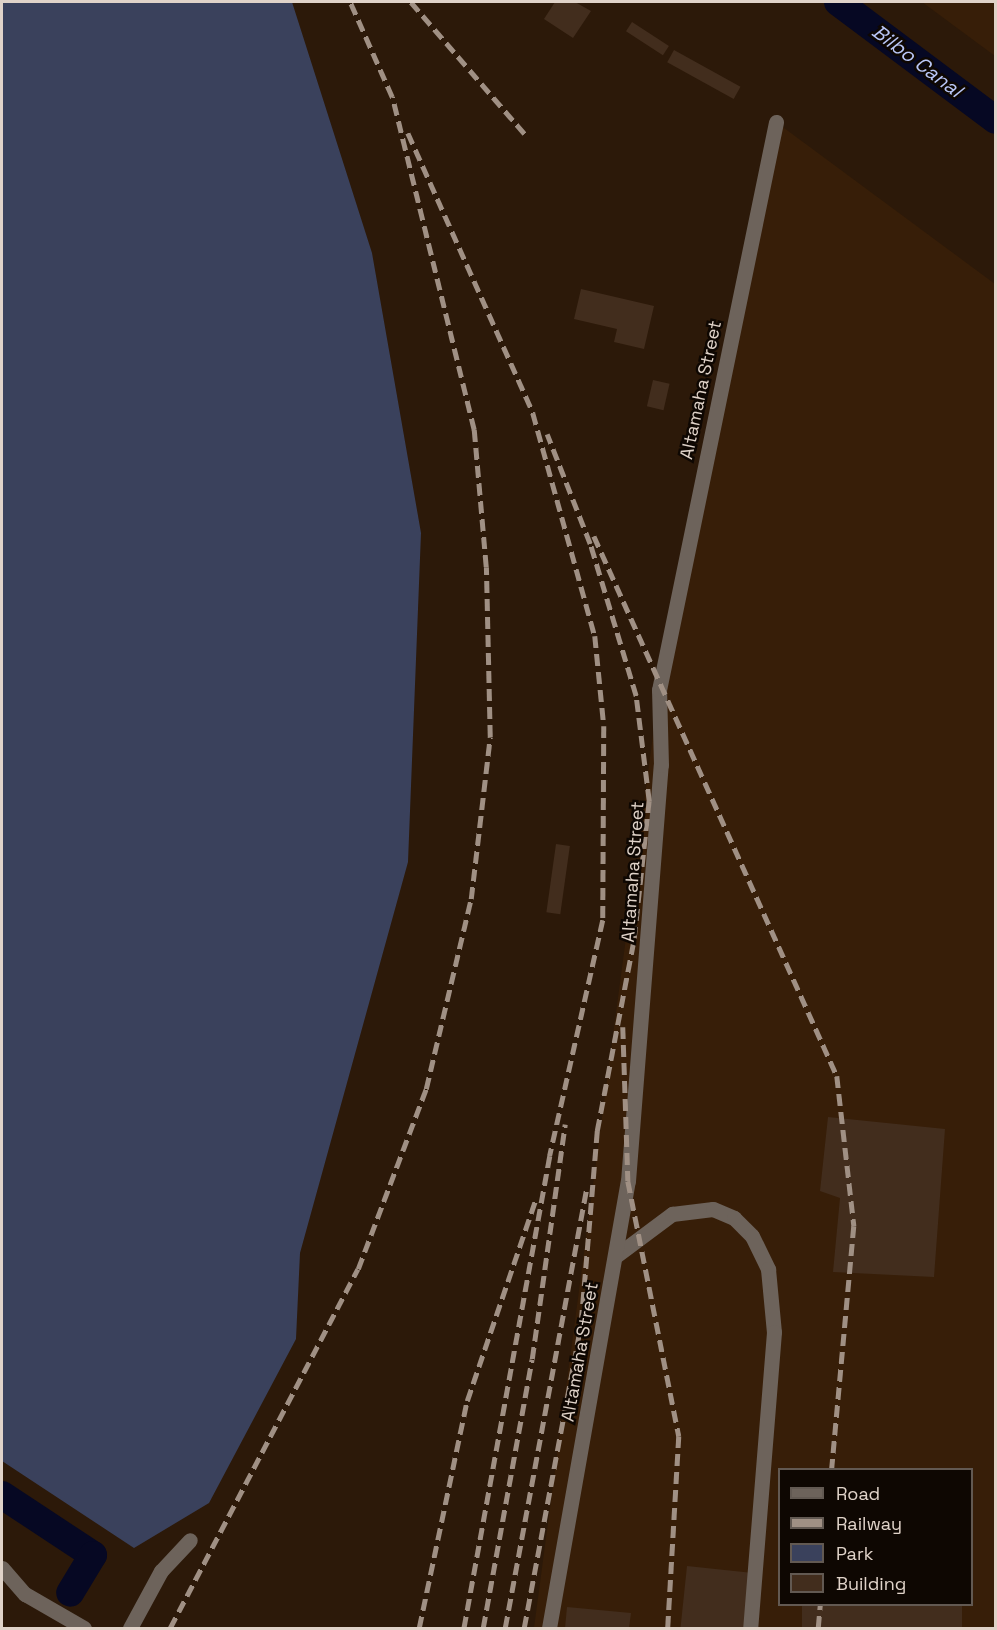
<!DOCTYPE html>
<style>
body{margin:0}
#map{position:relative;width:997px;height:1630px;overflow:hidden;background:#2c1909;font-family:"Space Grotesk",sans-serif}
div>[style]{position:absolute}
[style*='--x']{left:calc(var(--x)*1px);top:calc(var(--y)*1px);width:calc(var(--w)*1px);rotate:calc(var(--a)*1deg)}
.built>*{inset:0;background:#371e08}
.green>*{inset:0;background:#3a415c}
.canal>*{height:28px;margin:-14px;padding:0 14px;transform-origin:14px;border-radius:14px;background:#060823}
.building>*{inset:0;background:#422d1d;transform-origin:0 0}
.minor>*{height:15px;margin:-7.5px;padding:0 7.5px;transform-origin:7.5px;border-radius:7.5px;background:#6d635b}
.rail>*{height:4.5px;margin-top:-2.25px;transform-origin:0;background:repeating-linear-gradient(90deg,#a09084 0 12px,transparent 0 18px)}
span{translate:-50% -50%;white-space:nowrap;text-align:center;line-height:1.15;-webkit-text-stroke:5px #0e0702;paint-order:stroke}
.street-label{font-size:18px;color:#e0d3c9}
.water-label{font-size:20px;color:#b9c6f6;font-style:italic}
.frame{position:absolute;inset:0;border:3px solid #e0d3c9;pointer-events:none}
.legend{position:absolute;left:778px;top:1468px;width:195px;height:138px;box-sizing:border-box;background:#0e0702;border:2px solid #625952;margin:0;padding:8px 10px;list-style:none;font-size:18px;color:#e0d3c9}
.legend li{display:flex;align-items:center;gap:12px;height:30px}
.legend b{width:30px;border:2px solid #625952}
</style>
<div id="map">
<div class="built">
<i style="clip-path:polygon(922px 2px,995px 2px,995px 56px)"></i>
<i style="clip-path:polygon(evenodd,776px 122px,995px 284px,995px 1628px,534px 1628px,659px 690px,776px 122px,780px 1470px,972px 1470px,972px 1604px,780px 1604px,780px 1470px)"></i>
</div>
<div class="green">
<i style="clip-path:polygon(2px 2px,292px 2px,372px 253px,421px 533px,408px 862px,300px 1253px,296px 1339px,209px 1503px,134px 1548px,2px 1461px)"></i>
</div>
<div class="canal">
<i style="--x:838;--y:2;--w:197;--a:36.8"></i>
<i style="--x:2;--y:1495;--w:109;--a:33.4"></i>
<i style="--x:93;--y:1555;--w:44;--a:121.2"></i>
</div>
<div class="building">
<i style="clip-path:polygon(555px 2px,575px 2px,591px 11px,573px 38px,544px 19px)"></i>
<i style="left:632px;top:22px;width:44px;height:11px;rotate:33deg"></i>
<i style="left:674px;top:50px;width:76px;height:14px;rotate:29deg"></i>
<i style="clip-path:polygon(581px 289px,654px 306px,644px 349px,614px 342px,617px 329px,574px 319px)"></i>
<i style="left:653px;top:380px;width:17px;height:27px;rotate:13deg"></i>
<i style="left:556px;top:844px;width:14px;height:69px;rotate:8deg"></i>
<i style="clip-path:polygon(828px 1117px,945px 1129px,934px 1277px,833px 1272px,840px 1198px,820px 1191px)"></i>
<i style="left:687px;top:1566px;width:64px;height:62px;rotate:6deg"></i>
<i style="left:802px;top:1604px;width:160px;height:24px"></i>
<i style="clip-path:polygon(567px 1607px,631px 1613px,629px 1628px,565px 1628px)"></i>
</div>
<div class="minor">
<i style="--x:617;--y:1255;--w:69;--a:-36.7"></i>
<i style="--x:672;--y:1214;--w:41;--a:-7"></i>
<i style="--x:713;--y:1209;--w:23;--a:23"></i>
<i style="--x:734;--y:1218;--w:25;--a:45"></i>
<i style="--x:752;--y:1236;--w:37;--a:64"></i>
<i style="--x:768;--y:1269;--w:63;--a:84.6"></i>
<i style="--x:774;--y:1332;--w:297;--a:94.6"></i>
<i style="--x:2;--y:1568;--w:35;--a:49"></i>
<i style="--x:25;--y:1594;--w:68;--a:30"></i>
<i style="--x:130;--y:1628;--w:65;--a:-61.5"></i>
<i style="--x:161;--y:1571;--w:42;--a:-46.9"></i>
<i style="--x:549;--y:1628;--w:454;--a:-80"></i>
<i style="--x:628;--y:1181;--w:417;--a:-85.5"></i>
<i style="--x:661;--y:765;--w:75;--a:-91.5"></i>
<i style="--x:659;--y:690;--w:580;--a:-78.36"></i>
</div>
<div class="rail">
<i style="--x:411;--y:2;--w:174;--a:49.2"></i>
<i style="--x:408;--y:133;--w:307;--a:65.9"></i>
<i style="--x:533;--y:413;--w:231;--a:74.5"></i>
<i style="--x:595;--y:636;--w:90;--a:84.3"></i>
<i style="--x:604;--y:726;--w:194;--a:90.3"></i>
<i style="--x:603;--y:920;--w:242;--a:102.7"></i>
<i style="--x:550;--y:1156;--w:480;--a:100.3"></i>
<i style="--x:594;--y:536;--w:592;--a:65.77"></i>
<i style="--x:837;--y:1076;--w:151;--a:83.5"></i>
<i style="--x:854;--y:1226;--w:245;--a:95.2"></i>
<i style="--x:623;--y:1027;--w:154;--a:88.1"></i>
<i style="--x:628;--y:1181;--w:260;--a:78.7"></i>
<i style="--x:679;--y:1436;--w:192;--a:93.3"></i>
<i style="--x:170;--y:1628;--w:405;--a:-62.4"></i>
<i style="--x:358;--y:1269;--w:192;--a:-69.3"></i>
<i style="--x:426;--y:1089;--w:195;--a:-76.7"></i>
<i style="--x:471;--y:899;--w:163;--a:-83.3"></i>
<i style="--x:490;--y:737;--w:170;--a:-91.3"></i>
<i style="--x:486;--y:567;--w:138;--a:-95"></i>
<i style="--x:474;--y:430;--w:343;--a:-103.8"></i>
<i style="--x:392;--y:97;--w:104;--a:-113.9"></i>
<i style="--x:419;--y:1628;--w:232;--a:-78.1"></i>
<i style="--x:467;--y:1401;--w:211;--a:-71.2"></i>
<i style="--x:483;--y:1628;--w:273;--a:-79.7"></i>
<i style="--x:532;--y:1359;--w:237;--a:-82"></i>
<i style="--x:505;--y:1628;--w:445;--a:-79.5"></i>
<i style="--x:524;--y:1628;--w:311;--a:-79.4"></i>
<i style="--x:581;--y:1322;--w:192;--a:-85.2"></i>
<i style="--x:597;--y:1131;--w:197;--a:-79.1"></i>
<i style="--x:634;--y:938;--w:138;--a:-83.8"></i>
<i style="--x:649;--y:801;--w:106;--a:-97.1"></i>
<i style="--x:636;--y:696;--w:159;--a:-106.8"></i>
<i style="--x:590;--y:544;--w:118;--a:-111.4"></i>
<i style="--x:818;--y:1628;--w:24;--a:-85"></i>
</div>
<div class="street-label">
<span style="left:701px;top:390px;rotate:-78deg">Altamaha Street</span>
<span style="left:633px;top:872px;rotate:-86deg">Altamaha Street</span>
<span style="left:580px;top:1352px;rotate:-80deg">Altamaha Street</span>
</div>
<div class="water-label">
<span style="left:917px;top:61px;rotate:37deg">Bilbo Canal</span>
</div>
<div class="frame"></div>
<ul class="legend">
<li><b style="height:8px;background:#6d635b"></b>Road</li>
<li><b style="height:8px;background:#a09084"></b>Railway</li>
<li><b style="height:16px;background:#3a415c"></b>Park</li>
<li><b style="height:16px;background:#422d1d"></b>Building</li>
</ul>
</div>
